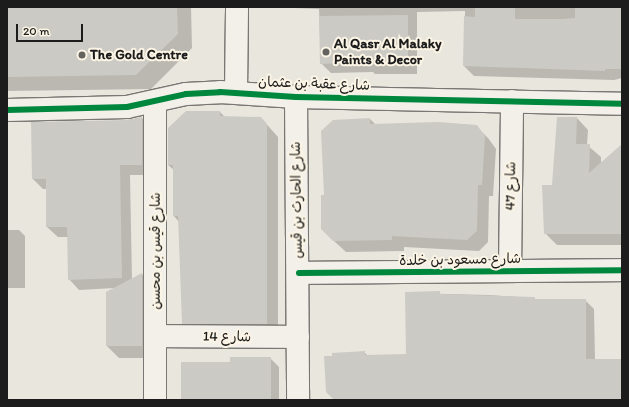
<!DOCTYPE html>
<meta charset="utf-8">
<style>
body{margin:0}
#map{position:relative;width:629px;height:407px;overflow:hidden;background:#e9e6de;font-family:Itim,"Playpen Sans Arabic",sans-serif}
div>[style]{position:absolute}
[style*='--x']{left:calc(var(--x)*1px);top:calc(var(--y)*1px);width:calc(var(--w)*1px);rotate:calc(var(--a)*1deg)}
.shadow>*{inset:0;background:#0003}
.building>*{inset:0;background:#cccac4}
.roads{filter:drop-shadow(1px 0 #787773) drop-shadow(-1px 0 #787773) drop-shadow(0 1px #787773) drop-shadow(0 -1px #787773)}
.street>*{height:22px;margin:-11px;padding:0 11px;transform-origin:11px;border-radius:11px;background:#f3f0ea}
.cycleway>*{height:6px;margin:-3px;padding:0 3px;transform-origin:3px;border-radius:3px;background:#00873e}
.dots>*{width:11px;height:11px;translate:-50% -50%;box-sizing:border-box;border:2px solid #fcf5e5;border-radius:50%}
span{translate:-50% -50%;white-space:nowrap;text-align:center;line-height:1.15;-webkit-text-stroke:4px #fcf5e5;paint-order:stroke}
.poi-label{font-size:14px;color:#1c1c1c;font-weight:700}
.left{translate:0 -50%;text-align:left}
.street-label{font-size:14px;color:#1c1c1c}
.frame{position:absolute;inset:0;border:8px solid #1c1c1c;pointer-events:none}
.scale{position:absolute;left:16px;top:24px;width:67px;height:18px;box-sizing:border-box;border:2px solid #1c1c1c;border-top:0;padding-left:5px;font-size:12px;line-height:14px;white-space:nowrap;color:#1c1c1c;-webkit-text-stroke:3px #fcf5e5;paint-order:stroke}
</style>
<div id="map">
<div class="shadow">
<i style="clip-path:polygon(7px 7px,191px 7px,192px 48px,151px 89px,7px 91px)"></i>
<i style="clip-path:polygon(269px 7px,622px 7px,622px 78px,614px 80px,474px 76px,464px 66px,465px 11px,417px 12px,417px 74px,375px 74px,373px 72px,331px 73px,321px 63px,319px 9px)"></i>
<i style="clip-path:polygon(220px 112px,225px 117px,261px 118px,278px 137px,278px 336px,195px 335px,183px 323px,179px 222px,174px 216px,174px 170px,168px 165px)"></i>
<i style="clip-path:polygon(142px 118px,153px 128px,153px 175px,130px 175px,132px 280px,142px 274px,154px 286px,154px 358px,119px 358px,107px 346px,107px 292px,115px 288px,79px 290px,69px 279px,68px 237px,58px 237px,47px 227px,47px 189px,43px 189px,32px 178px,127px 120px)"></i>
<i style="clip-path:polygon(577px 118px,588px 130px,587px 145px,601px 157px,601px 164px,622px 146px,622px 245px,557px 245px,545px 233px,553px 186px)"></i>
<i style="clip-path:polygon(370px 119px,376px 125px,476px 126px,488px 138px,496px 149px,493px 196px,489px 196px,488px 242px,479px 251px,404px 247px,404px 251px,346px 252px,334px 241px,325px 196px)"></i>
<i style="clip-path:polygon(7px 230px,19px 230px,25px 236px,25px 288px,7px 288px)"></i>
<i style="clip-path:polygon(406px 293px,489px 295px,534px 298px,536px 300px,585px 300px,594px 309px,595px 360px,622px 360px,622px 400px,335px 400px,364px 352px,368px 356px,407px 355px)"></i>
<i style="clip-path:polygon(270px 358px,279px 367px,279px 400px,182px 400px,231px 363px)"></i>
</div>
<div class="building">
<i style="clip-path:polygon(7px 7px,177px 7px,178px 34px,136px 75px,7px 77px)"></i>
<i style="clip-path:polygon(475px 7px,515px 7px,515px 19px,563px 19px,575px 18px,575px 7px,621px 7px,622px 69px,605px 69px,605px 71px,463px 66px,464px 16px,475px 17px)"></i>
<i style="clip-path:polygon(408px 15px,408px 64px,364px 64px,364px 62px,320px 64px,319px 16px)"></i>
<i style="clip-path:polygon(186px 111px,220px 111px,220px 116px,261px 117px,267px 124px,267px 324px,182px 324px,178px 216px,173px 216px,173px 165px,168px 165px,168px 128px)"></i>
<i style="clip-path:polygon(142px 117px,142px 165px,120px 165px,122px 278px,68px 280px,67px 227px,46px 227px,46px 179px,32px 179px,31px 122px,127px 120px)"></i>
<i style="clip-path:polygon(557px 117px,577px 117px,576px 144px,590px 144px,589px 173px,622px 144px,622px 234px,544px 234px,542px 185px,552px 185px)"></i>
<i style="clip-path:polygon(370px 118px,370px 124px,438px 122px,477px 125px,485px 136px,482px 185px,478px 185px,477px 231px,467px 240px,392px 236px,392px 240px,333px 241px,321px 229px,321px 195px,324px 195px,321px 131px,333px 120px)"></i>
<i style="clip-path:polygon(142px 273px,142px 346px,106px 346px,106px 292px)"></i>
<i style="clip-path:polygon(440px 291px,440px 294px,535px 297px,534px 299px,586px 299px,586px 359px,622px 359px,622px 400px,334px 400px,326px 392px,324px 356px,332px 356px,332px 353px,365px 351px,365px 355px,406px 354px,405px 292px)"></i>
<i style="clip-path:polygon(230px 357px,271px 357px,271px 400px,181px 400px,181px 362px,230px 362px)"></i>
</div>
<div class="roads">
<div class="street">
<i style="--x:236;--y:92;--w:85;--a:-89.3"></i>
<i style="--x:296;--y:97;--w:303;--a:89.6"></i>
<i style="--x:155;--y:102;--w:298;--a:90"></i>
<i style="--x:7;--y:110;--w:120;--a:-1.4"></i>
<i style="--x:127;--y:107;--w:60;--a:-12.4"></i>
<i style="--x:186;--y:94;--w:34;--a:-3"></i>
<i style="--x:220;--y:92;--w:76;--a:3.8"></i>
<i style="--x:296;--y:97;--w:326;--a:1.2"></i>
<i style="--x:510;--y:271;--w:170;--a:-89.3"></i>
<i style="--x:299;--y:273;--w:323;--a:-0.5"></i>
<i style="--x:156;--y:336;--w:142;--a:0.4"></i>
</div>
</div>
<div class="cycleway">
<i style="--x:7;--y:110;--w:120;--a:-1.4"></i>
<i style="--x:127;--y:107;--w:60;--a:-12.4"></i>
<i style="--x:186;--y:94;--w:34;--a:-3"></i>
<i style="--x:220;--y:92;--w:76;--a:3.8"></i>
<i style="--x:296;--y:97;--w:326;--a:1.2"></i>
<i style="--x:299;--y:273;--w:323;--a:-0.5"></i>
</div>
<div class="dots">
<i style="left:326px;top:52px;background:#646360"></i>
<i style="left:82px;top:55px;background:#646360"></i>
</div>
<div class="poi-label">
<span class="left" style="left:334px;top:52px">Al Qasr Al Malaky<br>Paints &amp; Decor</span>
<span class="left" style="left:90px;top:55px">The Gold Centre</span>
</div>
<div class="street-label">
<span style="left:314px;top:84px;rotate:2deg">شارع عقبة بن عثمان</span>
<span style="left:511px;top:186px;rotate:-89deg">شارع 47</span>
<span style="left:297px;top:200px;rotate:-91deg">شارع الحارث بن قيس</span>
<span style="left:156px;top:251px;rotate:-90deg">شارع قيس بن محسن</span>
<span style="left:460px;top:260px;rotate:-1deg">شارع مسعود بن خلدة</span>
<span style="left:227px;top:337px;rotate:1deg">شارع 14</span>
</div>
<div class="frame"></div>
<div class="scale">20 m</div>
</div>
